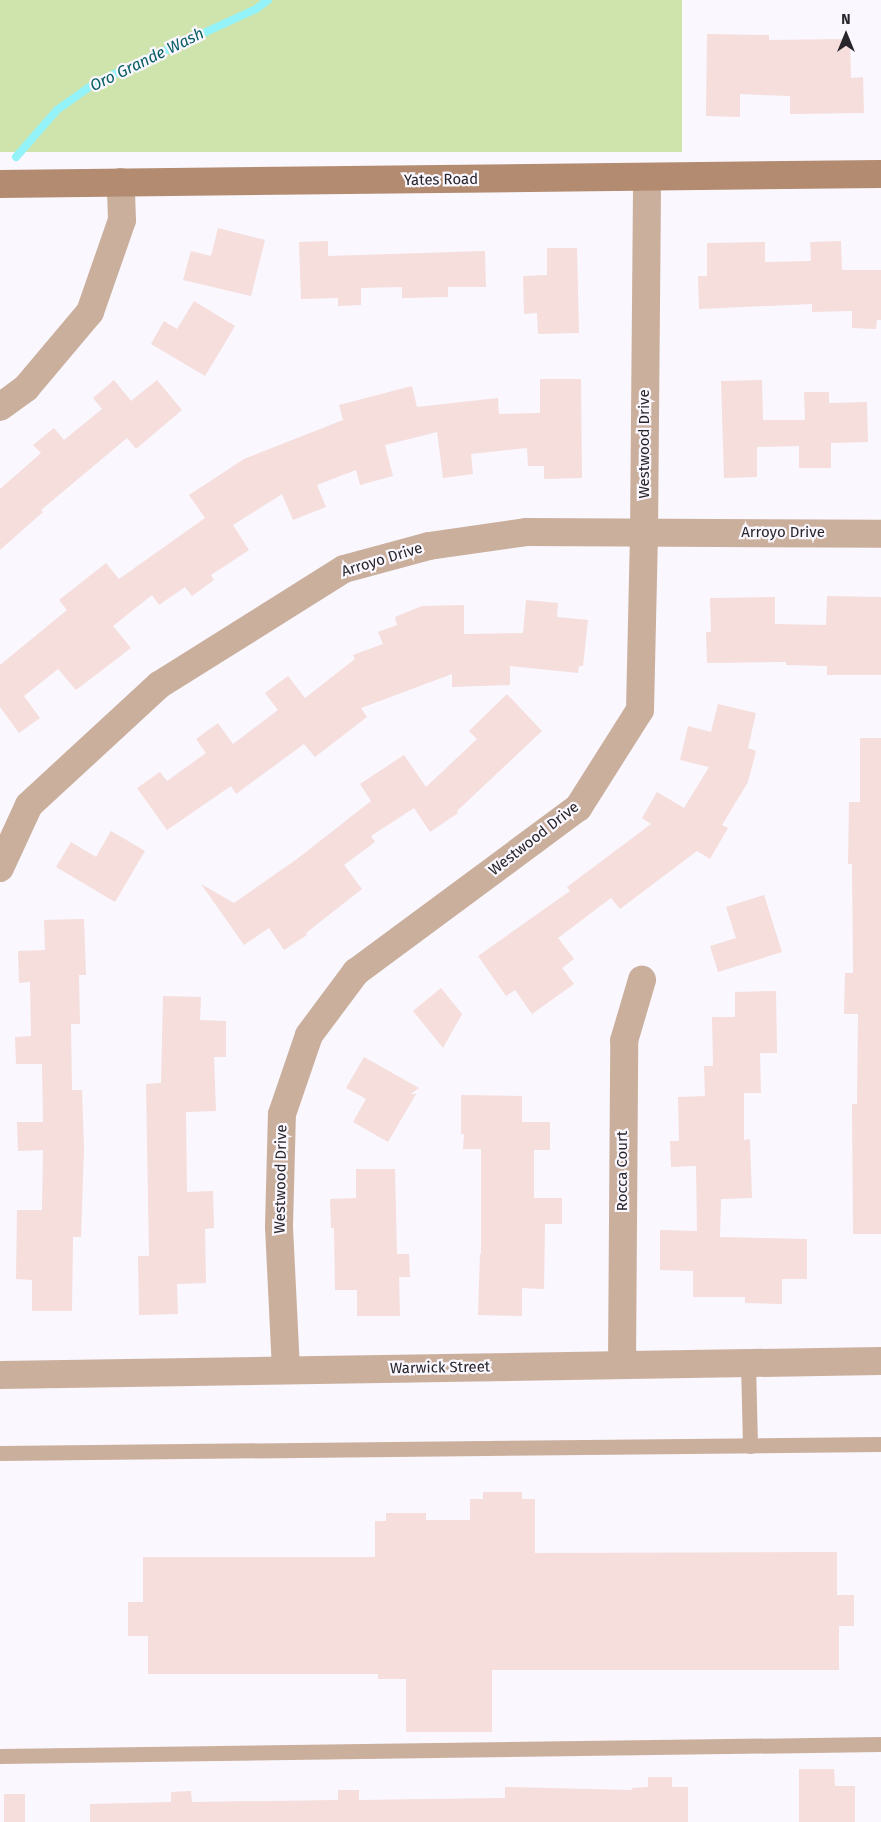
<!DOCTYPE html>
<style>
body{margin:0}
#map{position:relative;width:881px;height:1822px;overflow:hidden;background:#faf7fe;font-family:"Fira Sans",sans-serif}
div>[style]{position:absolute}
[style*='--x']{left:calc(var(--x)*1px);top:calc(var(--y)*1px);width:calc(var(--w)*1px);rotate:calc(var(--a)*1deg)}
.green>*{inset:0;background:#cfe3ac;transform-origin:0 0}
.stream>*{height:8px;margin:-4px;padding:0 4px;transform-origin:4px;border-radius:4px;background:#94f3f9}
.building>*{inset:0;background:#f5dedc;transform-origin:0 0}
.lane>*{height:15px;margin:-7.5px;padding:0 7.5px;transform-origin:7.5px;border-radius:7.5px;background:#caaf9d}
.street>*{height:28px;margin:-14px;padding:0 14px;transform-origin:14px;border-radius:14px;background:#caaf9d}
.secondary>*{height:28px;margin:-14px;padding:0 14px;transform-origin:14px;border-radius:14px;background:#b28b70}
span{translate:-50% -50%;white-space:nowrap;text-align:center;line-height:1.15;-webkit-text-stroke:4.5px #faf7fe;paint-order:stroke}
.street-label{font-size:15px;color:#28252b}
.water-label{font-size:16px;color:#065d62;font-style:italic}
.north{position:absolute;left:821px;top:10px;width:50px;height:50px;-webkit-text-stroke:4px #faf7fe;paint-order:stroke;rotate:0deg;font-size:14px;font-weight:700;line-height:20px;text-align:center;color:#28252b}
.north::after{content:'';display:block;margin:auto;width:18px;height:22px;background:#28252b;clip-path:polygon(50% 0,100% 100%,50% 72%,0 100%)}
</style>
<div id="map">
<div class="green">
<i style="left:0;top:0;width:682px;height:152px"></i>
</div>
<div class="stream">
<i style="--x:16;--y:157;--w:62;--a:-48.9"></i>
<i style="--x:57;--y:110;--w:47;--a:-35.4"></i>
<i style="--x:95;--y:83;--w:177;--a:-24.7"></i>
<i style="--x:256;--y:9;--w:15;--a:-37"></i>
</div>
<div class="building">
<i style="clip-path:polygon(707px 34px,769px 35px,769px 40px,850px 39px,851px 78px,863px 77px,864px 113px,790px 114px,790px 96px,740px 94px,740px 117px,706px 116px)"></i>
<i style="clip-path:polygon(218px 228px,265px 240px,251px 296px,183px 280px,191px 251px,211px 256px)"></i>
<i style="clip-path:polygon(328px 241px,328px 256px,485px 251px,486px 287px,448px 287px,448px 297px,402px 298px,402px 287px,361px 288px,361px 305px,338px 306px,338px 298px,301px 299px,299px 242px)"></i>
<i style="clip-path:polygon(841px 241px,842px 270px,881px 270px,881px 320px,877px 320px,876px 329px,852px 328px,852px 311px,812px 312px,812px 304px,699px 309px,698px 276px,707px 276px,707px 243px,765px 242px,765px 262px,811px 261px,810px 242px)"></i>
<i style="clip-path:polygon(547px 248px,577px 248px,579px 333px,538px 334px,537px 313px,524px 314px,523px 276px,547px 275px)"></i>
<i style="clip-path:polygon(194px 301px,235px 326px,205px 376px,151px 344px,164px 321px,177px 329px)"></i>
<i style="clip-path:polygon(540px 379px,581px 379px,582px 478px,544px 479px,544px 466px,528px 466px,527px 448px,471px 454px,473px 474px,443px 478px,437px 432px,385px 445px,393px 476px,360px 485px,356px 470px,317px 485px,326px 507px,293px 520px,282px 494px,233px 525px,249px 550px,211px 575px,214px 580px,192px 596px,185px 587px,159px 605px,152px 595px,113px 626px,131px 648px,76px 690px,58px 669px,24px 696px,40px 718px,19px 733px,0 707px,0 665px,67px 610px,59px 600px,106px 563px,119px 579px,205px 518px,189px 495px,244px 459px,343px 420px,339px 405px,412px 386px,417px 407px,498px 398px,499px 414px,540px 413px)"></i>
<i style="clip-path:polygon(114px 380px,131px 401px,157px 380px,182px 410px,136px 449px,127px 438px,41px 510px,43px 512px,0 550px,0 489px,41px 453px,33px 445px,54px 428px,64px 440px,102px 409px,93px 398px)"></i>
<i style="clip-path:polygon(762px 380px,763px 420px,805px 420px,804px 392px,829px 392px,829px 403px,867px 402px,868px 442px,831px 443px,831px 468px,799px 468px,799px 446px,757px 447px,757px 477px,724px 478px,721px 381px)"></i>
<i style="clip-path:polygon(827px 596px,881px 597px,881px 675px,827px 675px,827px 666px,786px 665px,786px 662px,707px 663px,706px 632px,711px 632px,710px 598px,775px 597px,775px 624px,826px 625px)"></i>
<i style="clip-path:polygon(526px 600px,558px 603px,557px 617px,588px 620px,583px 666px,579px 666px,578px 673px,510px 666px,510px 685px,452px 687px,452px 674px,361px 708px,367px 717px,315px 757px,304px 744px,236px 794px,231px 786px,167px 830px,137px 788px,160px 772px,167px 781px,206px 753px,196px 739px,218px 723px,233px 744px,278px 710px,265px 693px,288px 676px,305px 698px,355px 659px,353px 655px,383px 644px,378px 632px,397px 625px,395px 617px,422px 606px,464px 605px,464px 634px,523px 633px)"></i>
<i style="clip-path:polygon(507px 694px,542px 731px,457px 811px,458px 813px,430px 832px,414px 808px,371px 836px,375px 842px,344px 865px,362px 889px,306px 933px,307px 935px,284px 950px,269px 928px,244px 945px,201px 884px,234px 903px,297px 859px,371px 801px,360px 784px,404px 755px,426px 787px,477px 739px,469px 731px)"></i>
<i style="clip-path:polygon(718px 704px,756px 713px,748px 748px,756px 751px,748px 782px,722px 825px,728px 828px,710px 859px,697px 851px,620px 909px,611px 898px,558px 938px,574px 959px,562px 968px,574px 984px,532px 1014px,515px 990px,506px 996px,478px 956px,570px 891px,567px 887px,651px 824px,642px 818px,657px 792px,684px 808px,709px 767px,680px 760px,688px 726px,711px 732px)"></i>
<i style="clip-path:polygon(860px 738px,881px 738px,881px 1234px,853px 1234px,852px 1104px,857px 1104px,858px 1014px,844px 1014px,845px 973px,853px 973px,852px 864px,848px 864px,849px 802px,860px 802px)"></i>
<i style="clip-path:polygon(111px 831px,145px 851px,115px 902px,56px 867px,71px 842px,96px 857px)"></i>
<i style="clip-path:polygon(764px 895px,782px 952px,718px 972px,710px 946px,736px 938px,726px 907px)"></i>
<i style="clip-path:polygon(84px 919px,86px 975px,79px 975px,80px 1024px,71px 1024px,72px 1090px,82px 1090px,84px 1149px,81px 1237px,73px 1237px,72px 1311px,32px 1311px,32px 1280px,16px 1279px,17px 1210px,42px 1210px,43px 1150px,18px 1151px,17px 1122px,43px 1122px,42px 1064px,16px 1064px,15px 1037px,31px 1036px,30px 982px,19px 983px,18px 951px,45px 950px,44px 920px)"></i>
<i style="clip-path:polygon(441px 988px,462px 1014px,443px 1048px,413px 1011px)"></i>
<i style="clip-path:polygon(776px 991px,777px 1053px,760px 1053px,761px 1093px,744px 1093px,744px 1140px,750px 1139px,752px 1198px,721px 1199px,720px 1237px,807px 1239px,807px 1279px,782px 1279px,782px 1304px,745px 1303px,745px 1297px,693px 1297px,693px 1271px,660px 1270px,660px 1230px,697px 1231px,696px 1166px,671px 1167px,670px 1141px,679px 1141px,678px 1097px,705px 1096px,704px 1066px,713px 1066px,712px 1017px,735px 1017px,735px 992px)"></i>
<i style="clip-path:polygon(163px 996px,201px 997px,200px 1020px,226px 1021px,226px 1057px,214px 1057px,216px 1111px,186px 1112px,187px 1192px,213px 1191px,214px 1228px,205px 1229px,206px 1283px,177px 1284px,178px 1314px,139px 1315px,138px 1256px,149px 1256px,146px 1084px,161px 1083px)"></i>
<i style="clip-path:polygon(364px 1057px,419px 1088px,411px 1094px,416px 1094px,388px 1142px,353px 1122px,366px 1099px,346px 1088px)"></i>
<i style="clip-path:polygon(461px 1095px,522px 1096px,522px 1122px,550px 1122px,550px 1150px,534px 1150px,534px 1198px,562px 1198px,562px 1224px,545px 1224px,544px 1289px,522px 1288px,522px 1316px,478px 1315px,480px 1254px,481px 1254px,481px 1149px,463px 1149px,464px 1134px,461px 1134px)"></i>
<i style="clip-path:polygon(356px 1169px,395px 1169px,397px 1254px,409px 1254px,410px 1277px,399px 1277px,400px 1316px,357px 1316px,357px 1290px,335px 1290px,334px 1228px,331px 1228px,330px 1199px,356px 1198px)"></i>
<i style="clip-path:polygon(483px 1492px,522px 1492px,522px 1499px,535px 1499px,535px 1553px,837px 1552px,837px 1595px,854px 1595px,854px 1626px,839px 1626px,839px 1670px,492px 1670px,492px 1732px,406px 1732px,406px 1679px,378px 1679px,378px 1674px,148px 1674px,148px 1636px,128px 1636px,128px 1602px,143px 1602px,143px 1557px,375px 1557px,375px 1521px,386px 1521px,386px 1513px,426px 1513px,426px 1520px,470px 1520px,470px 1499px,483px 1499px)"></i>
<i style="clip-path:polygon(799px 1769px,834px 1769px,835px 1786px,855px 1786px,855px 1822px,799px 1822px)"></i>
<i style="clip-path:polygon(648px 1777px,672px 1777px,672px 1787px,688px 1787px,688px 1822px,90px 1822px,90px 1804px,171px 1802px,171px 1792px,191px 1791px,192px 1802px,338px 1800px,338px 1790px,359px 1790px,359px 1800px,505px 1798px,505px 1787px,632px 1790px,632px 1788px,648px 1787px)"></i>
<i style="left:4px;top:1794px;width:21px;height:28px"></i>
</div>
<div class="lane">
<i style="--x:748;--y:1363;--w:83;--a:88.6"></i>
<i style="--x:0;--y:1453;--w:881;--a:-0.59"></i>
<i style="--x:0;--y:1756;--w:881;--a:-0.78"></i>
</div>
<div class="street">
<i style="--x:0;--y:407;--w:32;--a:-36"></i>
<i style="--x:26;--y:388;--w:99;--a:-49.9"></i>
<i style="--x:90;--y:312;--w:97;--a:-70.8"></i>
<i style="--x:122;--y:220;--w:38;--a:-92"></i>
<i style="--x:0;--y:868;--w:69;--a:-65.3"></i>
<i style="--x:29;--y:805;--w:177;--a:-42.7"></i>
<i style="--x:159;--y:685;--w:218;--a:-32.1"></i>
<i style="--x:344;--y:569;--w:88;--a:-15.1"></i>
<i style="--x:429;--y:546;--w:98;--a:-8.2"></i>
<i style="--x:526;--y:532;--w:355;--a:0.3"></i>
<i style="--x:622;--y:1365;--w:324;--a:-89.6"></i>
<i style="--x:624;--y:1041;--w:64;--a:-73.6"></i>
<i style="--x:286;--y:1370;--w:144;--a:-92.8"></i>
<i style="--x:279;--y:1226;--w:112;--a:-88.5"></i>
<i style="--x:282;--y:1114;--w:83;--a:-71.1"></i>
<i style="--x:309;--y:1035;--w:79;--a:-53.3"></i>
<i style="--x:356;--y:972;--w:276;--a:-36.5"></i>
<i style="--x:578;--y:808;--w:116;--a:-57.7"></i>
<i style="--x:640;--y:710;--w:177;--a:-88.7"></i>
<i style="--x:644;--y:533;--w:355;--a:-89.5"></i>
<i style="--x:0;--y:1375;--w:881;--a:-0.91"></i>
</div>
<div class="secondary">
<i style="--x:0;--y:184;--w:881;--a:-0.65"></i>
</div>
<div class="street-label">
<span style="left:441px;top:180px;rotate:-1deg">Yates Road</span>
<span style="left:645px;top:444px;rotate:-90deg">Westwood Drive</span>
<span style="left:783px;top:533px">Arroyo Drive</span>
<span style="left:382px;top:560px;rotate:-17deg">Arroyo Drive</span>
<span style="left:534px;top:839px;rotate:-38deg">Westwood Drive</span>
<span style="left:623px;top:1171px;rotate:-90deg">Rocca Court</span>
<span style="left:281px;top:1179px;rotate:-89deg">Westwood Drive</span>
<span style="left:440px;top:1368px;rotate:-1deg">Warwick Street</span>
</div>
<div class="water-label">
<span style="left:147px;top:60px;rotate:-26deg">Oro Grande Wash</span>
</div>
<div class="north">N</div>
</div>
